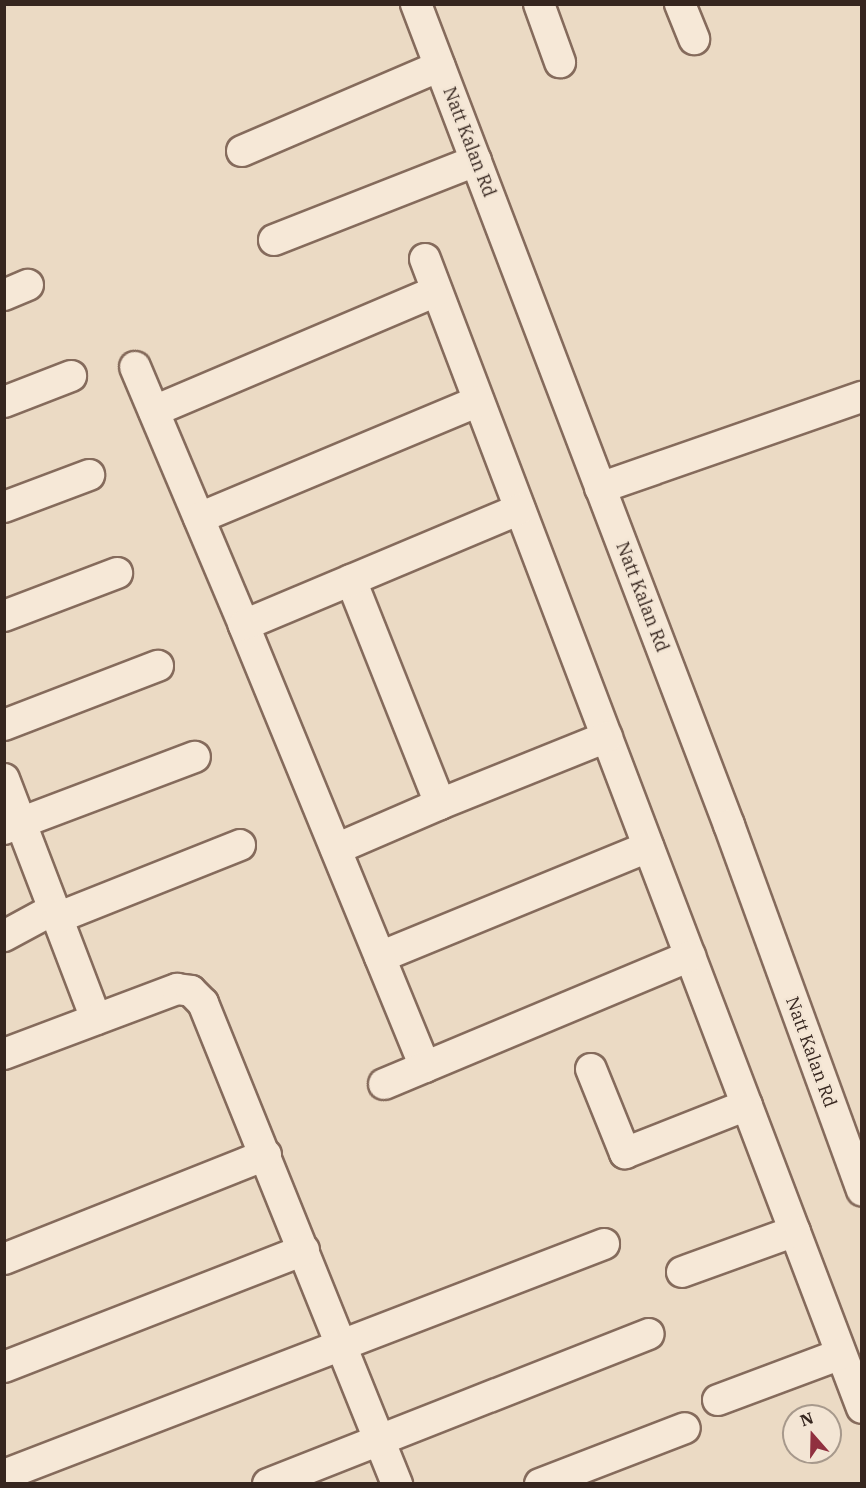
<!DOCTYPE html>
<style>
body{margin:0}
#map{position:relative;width:866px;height:1488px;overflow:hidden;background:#ebdac4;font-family:"IBM Plex Serif",serif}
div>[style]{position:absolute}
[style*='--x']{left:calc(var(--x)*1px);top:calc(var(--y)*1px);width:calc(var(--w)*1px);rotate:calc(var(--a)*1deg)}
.roads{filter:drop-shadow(2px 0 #856b5c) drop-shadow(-2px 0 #856b5c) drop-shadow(0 2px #856b5c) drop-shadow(0 -2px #856b5c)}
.street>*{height:30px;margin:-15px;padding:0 15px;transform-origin:15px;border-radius:15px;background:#f6e8d7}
span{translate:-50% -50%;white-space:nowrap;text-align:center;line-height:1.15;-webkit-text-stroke:4.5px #f3e5d4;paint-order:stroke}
.street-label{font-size:18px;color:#36261f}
.frame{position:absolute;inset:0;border:6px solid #36261f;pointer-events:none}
.north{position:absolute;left:782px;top:1404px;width:60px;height:60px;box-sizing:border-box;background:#f3e5d4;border:2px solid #a7998c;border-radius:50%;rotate:340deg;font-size:16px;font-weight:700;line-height:24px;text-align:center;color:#36261f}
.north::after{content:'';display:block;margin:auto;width:21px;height:27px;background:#90303f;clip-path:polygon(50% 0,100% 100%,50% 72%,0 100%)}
</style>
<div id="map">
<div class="roads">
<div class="street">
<i style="--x:416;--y:4;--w:879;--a:69.13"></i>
<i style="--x:729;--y:825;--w:389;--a:70"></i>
<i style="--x:539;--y:4;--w:62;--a:70.1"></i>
<i style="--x:680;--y:4;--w:38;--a:68"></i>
<i style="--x:242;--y:151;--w:215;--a:-23.2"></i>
<i style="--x:274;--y:240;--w:217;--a:-21.4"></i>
<i style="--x:425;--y:259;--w:1229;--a:69.18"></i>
<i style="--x:4;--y:295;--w:26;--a:-23"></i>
<i style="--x:135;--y:367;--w:280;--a:67.1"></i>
<i style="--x:4;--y:402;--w:72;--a:-21.2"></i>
<i style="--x:154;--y:411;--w:307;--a:-23"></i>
<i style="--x:600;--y:488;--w:277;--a:-19.2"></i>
<i style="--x:4;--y:507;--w:91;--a:-20.6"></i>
<i style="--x:199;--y:518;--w:303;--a:-22.7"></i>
<i style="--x:351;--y:580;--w:241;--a:68.3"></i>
<i style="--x:440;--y:804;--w:180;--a:-21.9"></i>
<i style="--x:4;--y:616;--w:121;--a:-20.8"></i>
<i style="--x:4;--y:725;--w:165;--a:-21"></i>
<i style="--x:4;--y:779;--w:139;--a:69"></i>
<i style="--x:54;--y:909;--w:57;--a:151.6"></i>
<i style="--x:4;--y:829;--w:204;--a:-20.7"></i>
<i style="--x:336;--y:849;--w:113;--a:-23.4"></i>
<i style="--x:54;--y:909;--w:118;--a:69.1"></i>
<i style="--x:57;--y:918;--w:197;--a:-21.7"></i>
<i style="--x:380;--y:957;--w:290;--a:-22.3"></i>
<i style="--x:4;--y:1054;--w:185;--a:-20.6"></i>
<i style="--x:177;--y:989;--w:14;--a:8"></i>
<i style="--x:191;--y:991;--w:17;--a:45"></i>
<i style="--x:203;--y:1003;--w:519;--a:68.03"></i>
<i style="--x:425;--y:1067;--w:478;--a:-112.3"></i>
<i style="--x:244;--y:625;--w:299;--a:-22.8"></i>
<i style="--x:591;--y:1069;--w:91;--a:68"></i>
<i style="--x:625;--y:1153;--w:131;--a:-21.5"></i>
<i style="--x:384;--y:1084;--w:332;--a:-22.7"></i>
<i style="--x:4;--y:1259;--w:282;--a:-21.7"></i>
<i style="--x:682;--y:1272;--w:120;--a:-19.9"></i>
<i style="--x:4;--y:1367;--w:322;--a:-21.3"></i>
<i style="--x:718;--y:1400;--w:131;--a:-20.5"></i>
<i style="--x:4;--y:1475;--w:643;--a:-21.06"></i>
<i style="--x:268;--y:1484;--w:409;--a:-21.5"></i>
<i style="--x:540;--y:1484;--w:155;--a:-21.1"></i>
</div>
</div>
<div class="street-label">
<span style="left:469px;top:142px;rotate:69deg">Natt Kalan Rd</span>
<span style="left:642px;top:597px;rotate:69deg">Natt Kalan Rd</span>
<span style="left:811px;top:1052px;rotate:70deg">Natt Kalan Rd</span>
</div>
<div class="frame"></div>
<div class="north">N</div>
</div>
